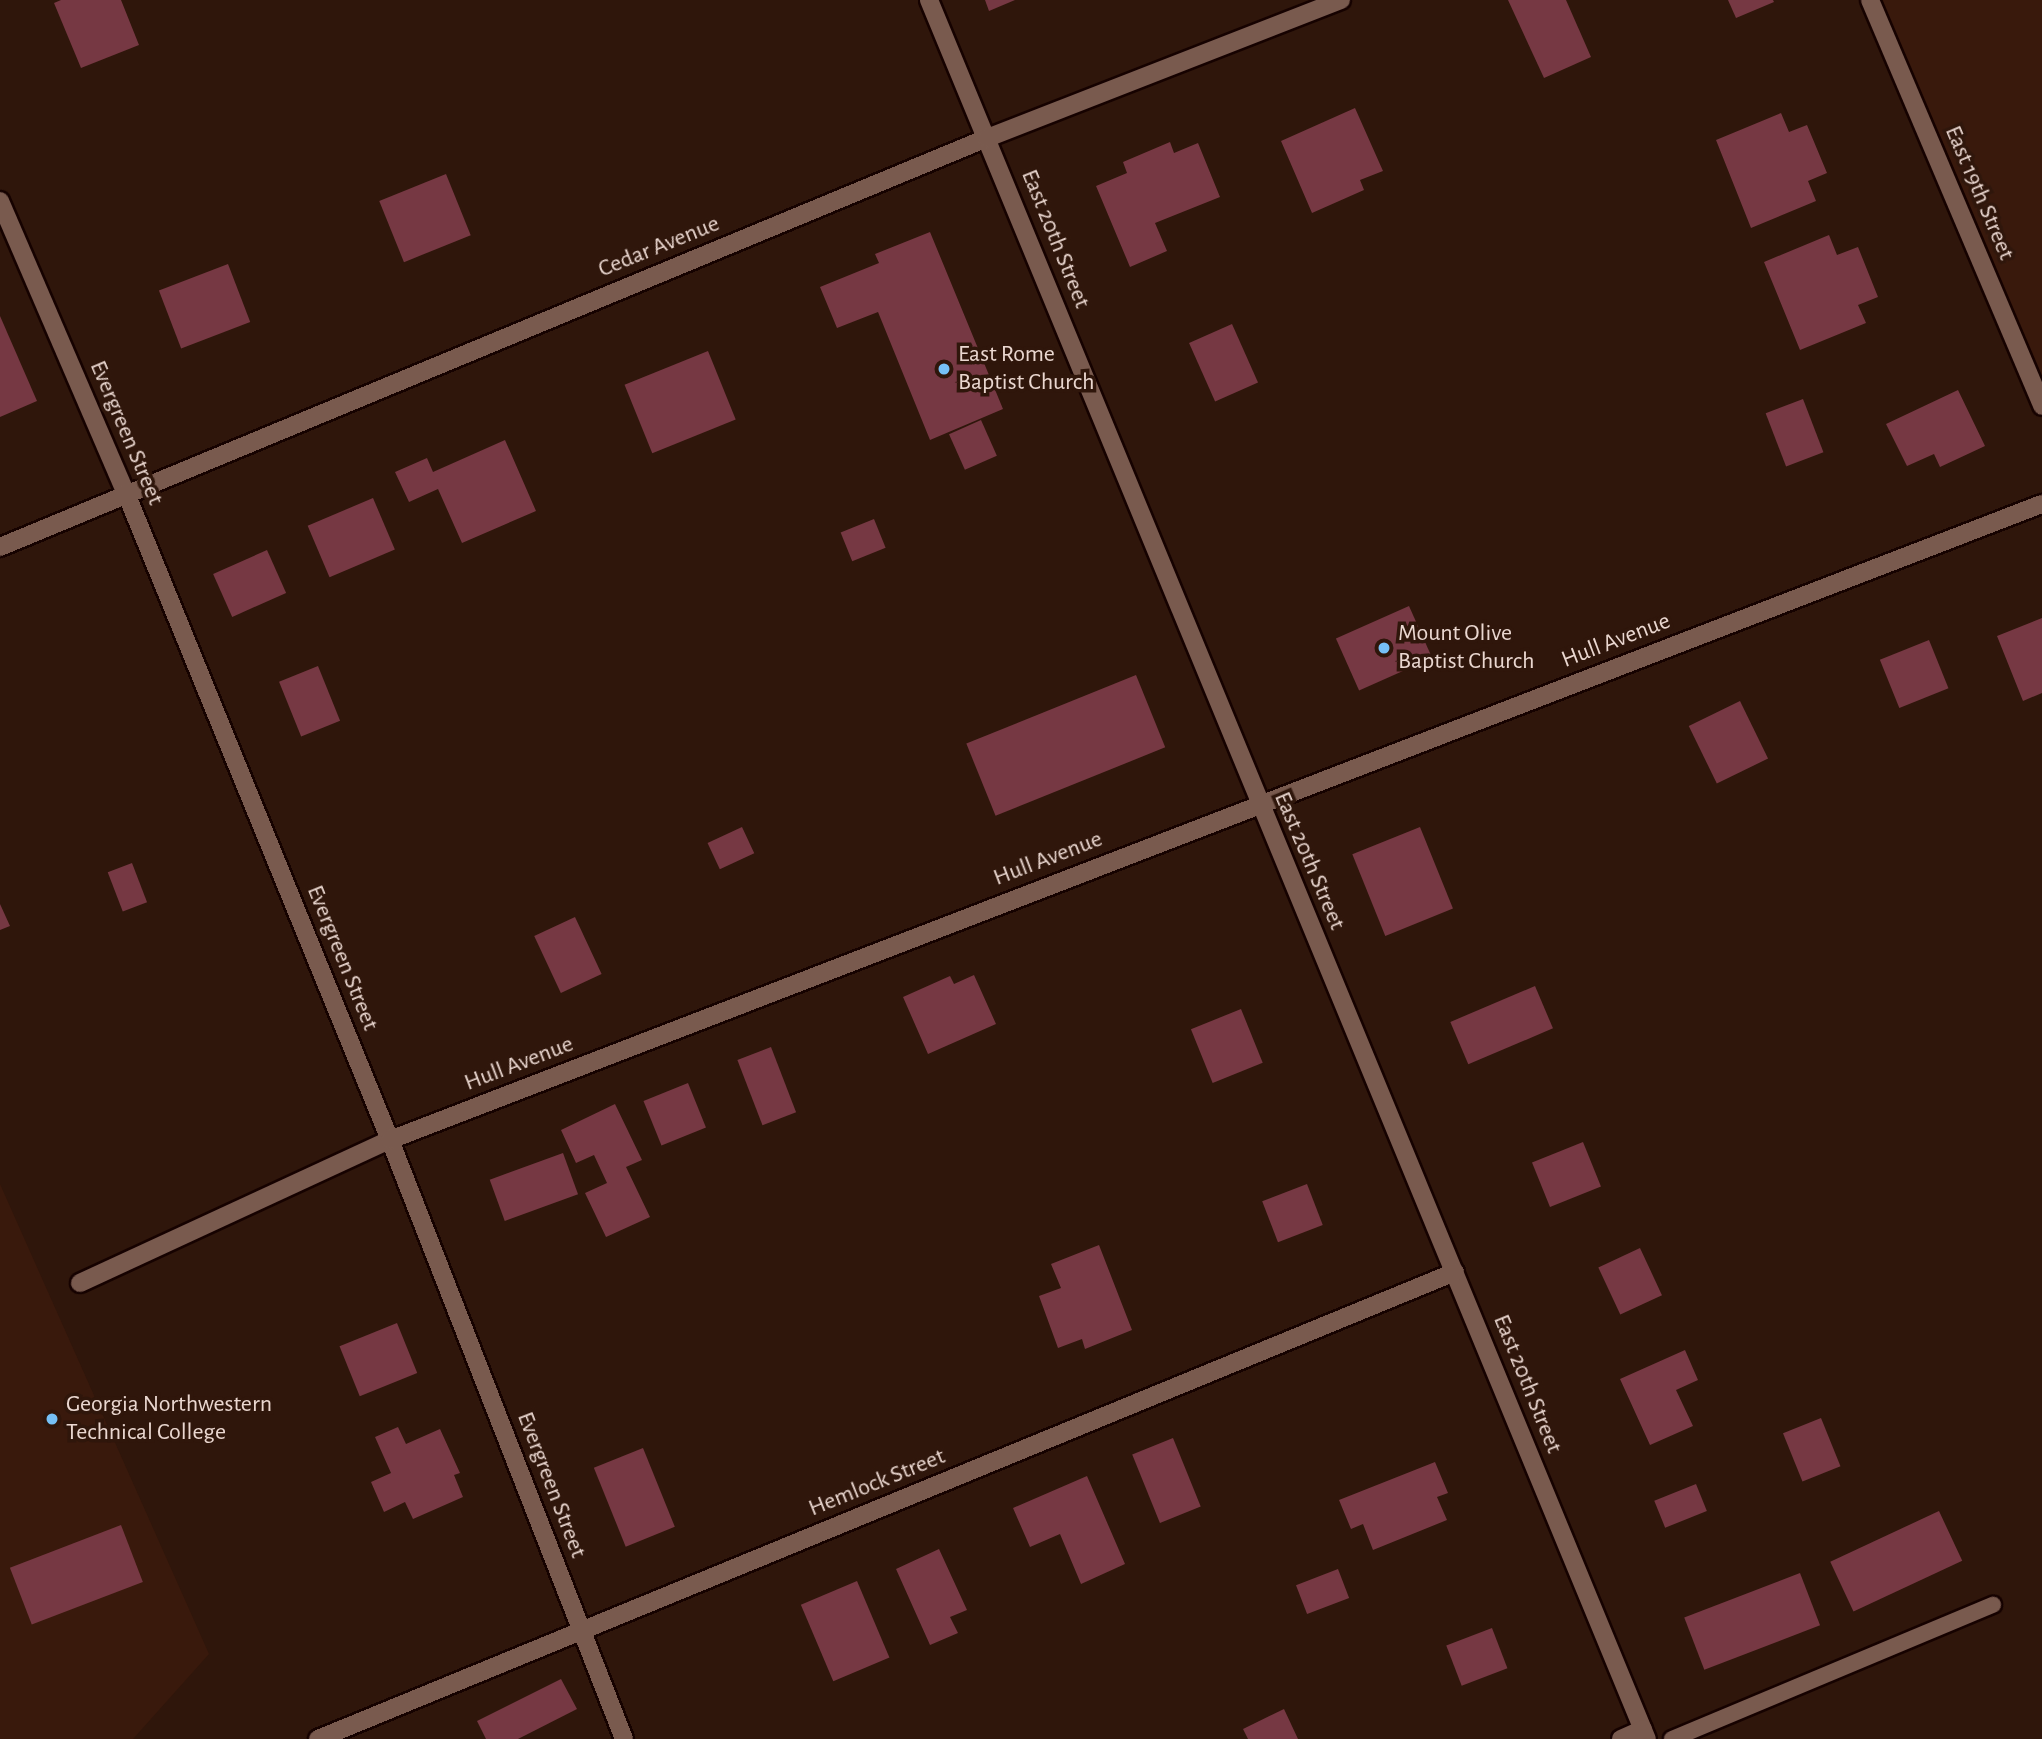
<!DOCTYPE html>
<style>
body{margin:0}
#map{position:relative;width:2042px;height:1739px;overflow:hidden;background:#2f160b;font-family:"Alegreya Sans",sans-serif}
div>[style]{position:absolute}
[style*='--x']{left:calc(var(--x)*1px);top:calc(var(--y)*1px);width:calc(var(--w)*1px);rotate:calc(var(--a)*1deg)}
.built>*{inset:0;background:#39190c}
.building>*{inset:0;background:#763843;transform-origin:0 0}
.roads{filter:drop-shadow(2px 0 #160200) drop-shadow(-2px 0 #160200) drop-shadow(0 2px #160200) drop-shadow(0 -2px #160200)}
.lane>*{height:16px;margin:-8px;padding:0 8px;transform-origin:8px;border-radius:8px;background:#795a4e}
.street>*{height:18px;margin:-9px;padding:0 9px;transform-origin:9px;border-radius:9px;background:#795a4e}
.dots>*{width:19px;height:19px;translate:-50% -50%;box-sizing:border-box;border:4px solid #2f160b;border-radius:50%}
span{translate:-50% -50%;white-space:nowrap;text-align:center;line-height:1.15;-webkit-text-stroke:7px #2f160b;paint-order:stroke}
.street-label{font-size:24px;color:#ead7d0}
.poi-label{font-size:24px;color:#ead7d0}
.left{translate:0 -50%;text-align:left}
</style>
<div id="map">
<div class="built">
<i style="clip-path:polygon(1869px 0,2042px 0,2042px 417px)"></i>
<i style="clip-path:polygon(0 1184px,209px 1654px,133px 1739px,0 1739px)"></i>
</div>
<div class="building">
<i style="clip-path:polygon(61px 0,121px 0,139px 45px,81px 68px,54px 3px)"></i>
<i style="clip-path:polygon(985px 0,1015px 0,989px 11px)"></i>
<i style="clip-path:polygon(1508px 0,1566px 0,1591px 57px,1544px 78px)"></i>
<i style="clip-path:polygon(1728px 0,1773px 0,1774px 2px,1736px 18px)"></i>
<i style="clip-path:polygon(1355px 108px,1383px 171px,1360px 180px,1364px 190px,1312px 213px,1281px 141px)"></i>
<i style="clip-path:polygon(1781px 113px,1789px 132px,1807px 125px,1827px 173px,1808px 181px,1816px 201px,1751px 228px,1716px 140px)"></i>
<i style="clip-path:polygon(1170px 142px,1174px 153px,1198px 143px,1220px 197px,1155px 223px,1167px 251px,1130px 267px,1096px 186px,1127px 173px,1123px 162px)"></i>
<i style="left:446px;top:174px;width:66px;height:72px;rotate:68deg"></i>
<i style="clip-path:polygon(930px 232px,1003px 409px,930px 440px,878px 312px,837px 328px,820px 287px,879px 263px,875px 254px)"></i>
<i style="clip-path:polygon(1829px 235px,1837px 255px,1858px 247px,1878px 297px,1858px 305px,1866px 323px,1800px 350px,1764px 262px)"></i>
<i style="left:228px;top:264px;width:62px;height:74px;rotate:69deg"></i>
<i style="clip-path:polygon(0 316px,37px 401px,0 417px)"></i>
<i style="left:1232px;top:324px;width:64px;height:47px;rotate:66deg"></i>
<i style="left:708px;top:351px;width:74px;height:90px;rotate:68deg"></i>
<i style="clip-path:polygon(1958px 390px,1985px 446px,1940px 467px,1934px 454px,1907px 466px,1886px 424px)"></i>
<i style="left:1803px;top:399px;width:57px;height:40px;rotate:69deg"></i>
<i style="left:981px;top:420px;width:39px;height:35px;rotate:66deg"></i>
<i style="clip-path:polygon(505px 440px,536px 511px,462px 543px,438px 489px,409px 502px,395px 472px,427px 458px,433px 472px)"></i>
<i style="left:373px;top:498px;width:56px;height:71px;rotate:67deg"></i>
<i style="left:874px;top:519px;width:31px;height:36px;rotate:68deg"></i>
<i style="left:267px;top:550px;width:47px;height:59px;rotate:66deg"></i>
<i style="left:1409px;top:606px;width:57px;height:80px;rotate:66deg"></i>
<i style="clip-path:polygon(2042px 618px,2042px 693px,2023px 701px,1997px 636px)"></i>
<i style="left:1929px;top:640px;width:52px;height:53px;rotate:68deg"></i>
<i style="left:318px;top:666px;width:59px;height:42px;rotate:68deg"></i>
<i style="left:1136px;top:675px;width:78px;height:183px;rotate:68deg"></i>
<i style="left:1740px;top:701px;width:64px;height:57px;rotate:64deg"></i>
<i style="left:742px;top:827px;width:29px;height:38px;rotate:65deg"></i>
<i style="left:1420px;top:827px;width:88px;height:73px;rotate:68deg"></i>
<i style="left:132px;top:863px;width:42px;height:26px;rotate:69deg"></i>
<i style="clip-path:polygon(0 904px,10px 926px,0 930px)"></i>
<i style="left:575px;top:917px;width:63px;height:45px;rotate:65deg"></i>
<i style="clip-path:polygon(974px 975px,996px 1024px,928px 1054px,903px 997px,950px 976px,954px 984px)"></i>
<i style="left:1535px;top:986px;width:46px;height:92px;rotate:67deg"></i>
<i style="left:1241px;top:1009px;width:58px;height:54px;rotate:68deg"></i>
<i style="left:771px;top:1047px;width:70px;height:36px;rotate:69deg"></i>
<i style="left:688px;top:1083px;width:48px;height:48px;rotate:68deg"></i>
<i style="clip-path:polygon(615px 1104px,642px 1160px,626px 1167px,650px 1217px,606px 1237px,585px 1193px,607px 1183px,594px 1155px,576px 1163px,561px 1130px)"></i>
<i style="left:1583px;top:1142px;width:48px;height:55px;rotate:68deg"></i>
<i style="left:563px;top:1153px;width:44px;height:78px;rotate:70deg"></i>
<i style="left:1307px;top:1184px;width:44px;height:48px;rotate:69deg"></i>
<i style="clip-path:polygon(1099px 1245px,1132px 1330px,1085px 1349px,1082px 1339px,1058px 1348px,1039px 1296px,1061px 1288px,1051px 1264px)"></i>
<i style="left:1640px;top:1248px;width:52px;height:46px;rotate:65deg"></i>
<i style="left:397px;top:1323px;width:54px;height:62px;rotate:68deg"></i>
<i style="clip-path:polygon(1685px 1350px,1698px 1380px,1676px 1390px,1693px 1426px,1650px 1445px,1620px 1379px)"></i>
<i style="left:1821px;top:1418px;width:52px;height:41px;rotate:68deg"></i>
<i style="clip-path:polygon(398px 1427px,406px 1444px,440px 1429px,460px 1473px,454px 1475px,463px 1497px,413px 1519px,405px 1502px,384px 1512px,371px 1482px,391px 1473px,375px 1437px)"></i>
<i style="left:1173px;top:1438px;width:74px;height:44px;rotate:68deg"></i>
<i style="left:643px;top:1448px;width:85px;height:53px;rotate:68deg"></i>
<i style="clip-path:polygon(1435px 1462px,1448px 1493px,1437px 1497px,1447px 1520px,1373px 1550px,1363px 1524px,1351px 1529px,1339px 1500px)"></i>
<i style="clip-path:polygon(1087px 1476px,1125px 1564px,1081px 1584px,1060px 1534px,1030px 1547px,1013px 1508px)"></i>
<i style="left:1696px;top:1484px;width:29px;height:45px;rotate:68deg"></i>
<i style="left:1939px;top:1511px;width:55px;height:120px;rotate:65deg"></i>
<i style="left:121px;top:1525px;width:61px;height:119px;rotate:69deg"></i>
<i style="clip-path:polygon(939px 1549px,967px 1610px,950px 1617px,958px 1633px,930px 1645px,896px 1569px)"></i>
<i style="left:1338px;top:1569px;width:31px;height:45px;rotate:69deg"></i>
<i style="left:1800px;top:1573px;width:56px;height:124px;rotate:69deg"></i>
<i style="left:857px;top:1581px;width:83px;height:61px;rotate:67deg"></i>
<i style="left:1492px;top:1628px;width:43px;height:49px;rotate:69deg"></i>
<i style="clip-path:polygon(561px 1679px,577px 1709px,518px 1739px,486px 1739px,477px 1721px)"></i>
<i style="clip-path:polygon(1284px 1709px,1298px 1739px,1248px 1739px,1243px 1729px)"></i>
</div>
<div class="roads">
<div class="lane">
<i style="--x:1672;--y:1739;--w:348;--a:-22.7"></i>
</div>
<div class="street">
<i style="--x:929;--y:0;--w:1881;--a:67.57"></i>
<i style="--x:1870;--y:0;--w:441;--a:67"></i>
<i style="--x:0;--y:201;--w:318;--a:66.7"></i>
<i style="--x:126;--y:493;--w:699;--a:67.8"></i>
<i style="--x:390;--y:1140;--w:643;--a:68.66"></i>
<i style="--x:0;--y:547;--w:1068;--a:-22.51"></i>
<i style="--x:987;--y:138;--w:380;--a:-21.3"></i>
<i style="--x:80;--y:1283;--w:341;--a:-24.8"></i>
<i style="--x:390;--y:1140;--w:1770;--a:-21.06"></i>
<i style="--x:318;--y:1739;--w:1229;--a:-22.33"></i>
<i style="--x:1621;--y:1739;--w:24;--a:-24"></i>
</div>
</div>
<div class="dots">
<i style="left:944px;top:369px;background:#76c0f6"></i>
<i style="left:1384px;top:648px;background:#76c0f6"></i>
<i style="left:52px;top:1419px;background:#76c0f6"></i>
</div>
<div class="street-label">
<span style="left:1979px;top:193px;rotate:67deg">East 19th Street</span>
<span style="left:1055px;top:239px;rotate:68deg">East 20th Street</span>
<span style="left:659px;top:247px;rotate:-22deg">Cedar Avenue</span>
<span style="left:126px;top:433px;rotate:67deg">Evergreen Street</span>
<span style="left:1616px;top:641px;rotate:-21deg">Hull Avenue</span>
<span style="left:1048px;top:859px;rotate:-21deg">Hull Avenue</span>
<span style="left:1309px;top:861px;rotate:67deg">East 20th Street</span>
<span style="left:342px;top:958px;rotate:68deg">Evergreen Street</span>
<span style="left:519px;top:1064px;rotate:-21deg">Hull Avenue</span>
<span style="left:1527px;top:1384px;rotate:68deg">East 20th Street</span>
<span style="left:877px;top:1483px;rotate:-22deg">Hemlock Street</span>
<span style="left:551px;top:1485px;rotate:69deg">Evergreen Street</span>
</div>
<div class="poi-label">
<span class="left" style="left:958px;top:369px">East Rome<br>Baptist Church</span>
<span class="left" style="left:1398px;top:648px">Mount Olive<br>Baptist Church</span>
<span class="left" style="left:66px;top:1419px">Georgia Northwestern<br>Technical College</span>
</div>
</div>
